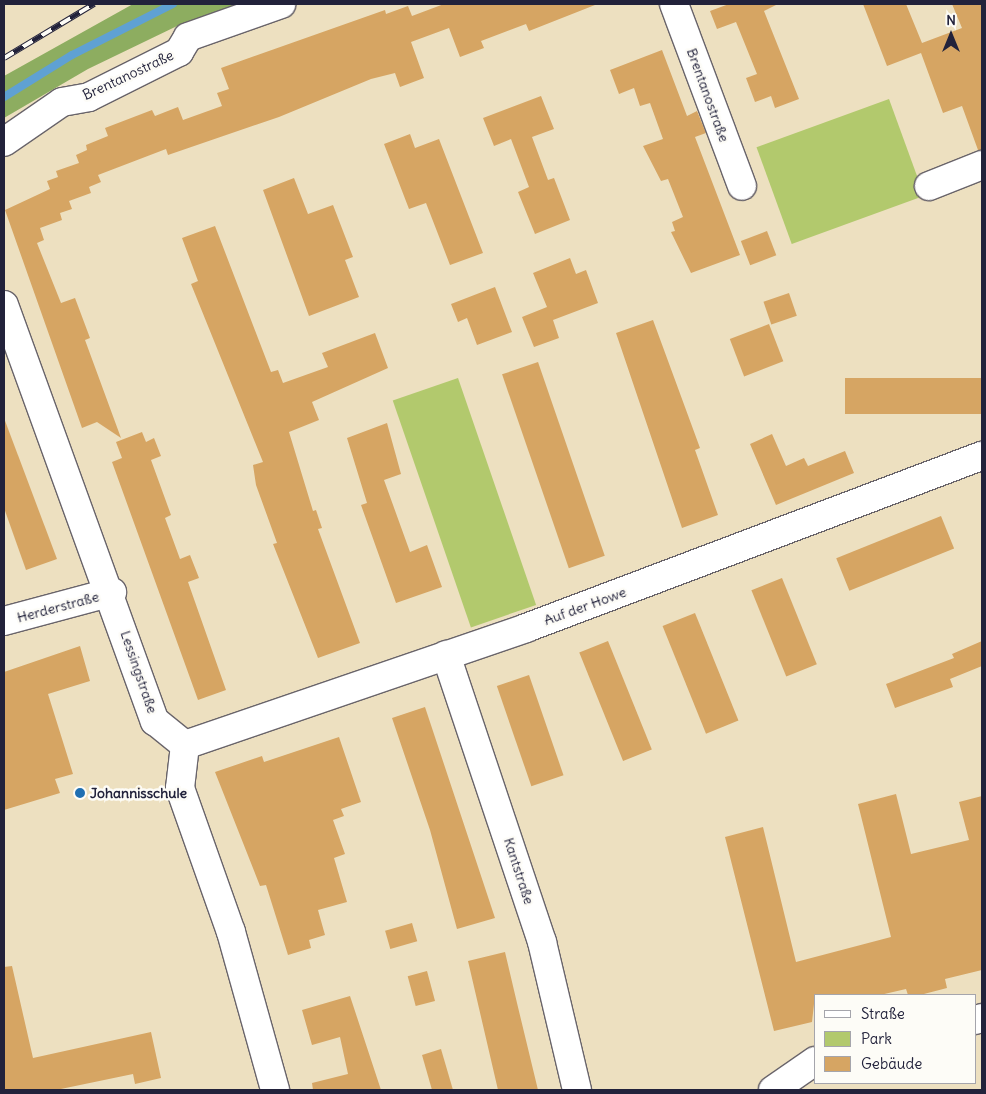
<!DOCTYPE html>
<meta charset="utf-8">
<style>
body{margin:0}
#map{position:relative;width:986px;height:1094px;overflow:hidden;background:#ede0c0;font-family:Delius,sans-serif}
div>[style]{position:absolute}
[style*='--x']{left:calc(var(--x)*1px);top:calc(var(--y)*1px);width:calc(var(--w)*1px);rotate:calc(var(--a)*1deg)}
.green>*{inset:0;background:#b2c96d;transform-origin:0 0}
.forest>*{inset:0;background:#8dad60}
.stream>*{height:8px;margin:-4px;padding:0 4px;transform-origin:4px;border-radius:4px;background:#5fa1d3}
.building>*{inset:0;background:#d6a563;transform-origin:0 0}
.roads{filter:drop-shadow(1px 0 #69646a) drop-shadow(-1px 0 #69646a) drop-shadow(0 1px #69646a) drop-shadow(0 -1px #69646a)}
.minor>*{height:28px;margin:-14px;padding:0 14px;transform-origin:14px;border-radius:14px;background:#fff}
.rail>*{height:5.5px;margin-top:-2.75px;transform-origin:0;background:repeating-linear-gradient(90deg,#fdfcf7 0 11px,#22223b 0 22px);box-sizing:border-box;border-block:1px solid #22223b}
.dots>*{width:14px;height:14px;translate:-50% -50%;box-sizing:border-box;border:2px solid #fdfcf7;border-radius:50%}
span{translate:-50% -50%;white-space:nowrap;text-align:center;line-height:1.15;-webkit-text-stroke:5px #fdfcf7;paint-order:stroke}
.street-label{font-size:14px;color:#22223b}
.poi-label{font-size:14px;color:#22223b;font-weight:700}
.left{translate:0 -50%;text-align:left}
.frame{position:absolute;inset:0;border:5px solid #22223b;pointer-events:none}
.legend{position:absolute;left:814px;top:994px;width:162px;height:90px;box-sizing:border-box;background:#fdfcf7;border:1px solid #a5a5ac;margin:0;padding:6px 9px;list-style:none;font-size:15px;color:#22223b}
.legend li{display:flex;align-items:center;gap:10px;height:25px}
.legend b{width:25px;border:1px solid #a5a5ac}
.north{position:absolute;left:926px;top:10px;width:50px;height:50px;-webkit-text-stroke:4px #fdfcf7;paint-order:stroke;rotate:0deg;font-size:14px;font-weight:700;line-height:20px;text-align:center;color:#22223b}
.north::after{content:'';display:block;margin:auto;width:18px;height:22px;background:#22223b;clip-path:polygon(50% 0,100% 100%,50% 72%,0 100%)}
</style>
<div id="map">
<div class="green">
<i style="left:889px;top:99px;width:103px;height:141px;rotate:70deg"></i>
<i style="left:458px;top:378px;width:240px;height:69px;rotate:71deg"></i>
</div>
<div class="forest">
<i style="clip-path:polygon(133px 4px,237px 4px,175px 27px,88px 69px,4px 118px,4px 76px)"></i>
</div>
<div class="stream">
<i style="--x:4;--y:97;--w:80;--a:-31.7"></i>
<i style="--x:72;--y:55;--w:113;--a:-26.8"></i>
</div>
<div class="building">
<i style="clip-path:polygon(444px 4px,595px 5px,529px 31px,526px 24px,481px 41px,484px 48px,460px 57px,449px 28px,411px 42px,424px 78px,400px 87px,395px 73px,371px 79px,279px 117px,168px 155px,166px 149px,98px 175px,101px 182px,89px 187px,91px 193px,69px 201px,72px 209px,60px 213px,62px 220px,40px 228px,44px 240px,37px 243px,61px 303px,75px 298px,90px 338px,85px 340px,121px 438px,97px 422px,82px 428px,5px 210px,50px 189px,47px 181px,58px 177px,56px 171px,79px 163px,76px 155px,87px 150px,86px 145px,108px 136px,105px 128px,152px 110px,155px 116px,178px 107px,183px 120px,222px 106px,217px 93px,229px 89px,221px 68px,385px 10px,386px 14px,408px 6px,412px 16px)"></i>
<i style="clip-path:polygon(729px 4px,778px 4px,764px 11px,799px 99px,775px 108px,771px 96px,755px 102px,746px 78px,757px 74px,736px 22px,717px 29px,710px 11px)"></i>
<i style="clip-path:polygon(863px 4px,906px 4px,922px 43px,962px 28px,952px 4px,982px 4px,982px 150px,978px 150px,962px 106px,943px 113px,921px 53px,887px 66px)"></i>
<i style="clip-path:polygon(662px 50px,687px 116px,697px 111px,706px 133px,695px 137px,740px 255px,691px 273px,671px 232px,675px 231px,672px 222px,683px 217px,668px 179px,661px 181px,643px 146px,663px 139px,650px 103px,640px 106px,634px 88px,619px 94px,610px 70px)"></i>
<i style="clip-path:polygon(541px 96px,554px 129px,532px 137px,548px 180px,554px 178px,570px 220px,535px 234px,518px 192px,529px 187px,511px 139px,494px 146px,483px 118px)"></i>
<i style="clip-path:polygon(410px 134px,415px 148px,439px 139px,483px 253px,450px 265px,426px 203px,409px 209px,384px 144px)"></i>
<i style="clip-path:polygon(294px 178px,308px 214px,333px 205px,353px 257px,345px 260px,359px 297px,309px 316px,263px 190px)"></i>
<i style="clip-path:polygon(215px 226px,271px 372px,278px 370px,283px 383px,328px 367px,322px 353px,375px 333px,388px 368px,312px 402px,319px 420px,289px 432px,313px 511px,316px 510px,322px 528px,318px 529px,360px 643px,318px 658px,273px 544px,277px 543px,256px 485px,253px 465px,263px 462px,191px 284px,198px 281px,182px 238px)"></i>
<i style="left:767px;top:231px;width:26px;height:28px;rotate:69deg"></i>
<i style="clip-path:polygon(570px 258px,576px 274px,586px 270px,598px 303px,553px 320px,559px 338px,534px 347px,522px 317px,547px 307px,533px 273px)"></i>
<i style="clip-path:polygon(495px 287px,512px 332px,477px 345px,467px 318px,458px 322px,451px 304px)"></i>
<i style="left:789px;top:293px;width:24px;height:27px;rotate:71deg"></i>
<i style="clip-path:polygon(653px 320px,700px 448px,695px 450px,718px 515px,682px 528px,616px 333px)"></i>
<i style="left:769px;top:324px;width:40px;height:42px;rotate:69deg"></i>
<i style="left:538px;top:362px;width:205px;height:38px;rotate:71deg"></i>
<i style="left:982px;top:378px;width:36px;height:137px;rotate:90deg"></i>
<i style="clip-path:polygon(4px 418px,57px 559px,26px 570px,4px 508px)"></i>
<i style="clip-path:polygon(387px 423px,401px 474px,384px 480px,410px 552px,427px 545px,442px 587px,396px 603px,361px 505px,367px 503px,347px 438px)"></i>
<i style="clip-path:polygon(142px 432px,146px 442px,154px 438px,161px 456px,151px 460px,171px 515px,165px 518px,180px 559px,190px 555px,199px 578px,188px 582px,226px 690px,198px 700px,112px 462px,122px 458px,116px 442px)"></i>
<i style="clip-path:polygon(772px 434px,786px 466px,804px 458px,808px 466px,845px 451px,854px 473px,776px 505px,750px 444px)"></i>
<i style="left:941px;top:516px;width:35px;height:113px;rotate:68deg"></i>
<i style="left:782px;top:578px;width:93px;height:33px;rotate:68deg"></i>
<i style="left:695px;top:613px;width:116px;height:35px;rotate:68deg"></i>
<i style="left:608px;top:641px;width:117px;height:31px;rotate:68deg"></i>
<i style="clip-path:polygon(982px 641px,982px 666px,950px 679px,953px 687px,895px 708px,886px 684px,954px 658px,952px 654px)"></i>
<i style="clip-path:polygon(80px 646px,90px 681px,48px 694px,73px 774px,55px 779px,60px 793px,4px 810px,4px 672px)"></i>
<i style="left:529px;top:675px;width:106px;height:34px;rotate:71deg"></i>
<i style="clip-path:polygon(425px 707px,495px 918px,457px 929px,430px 830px,392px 718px)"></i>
<i style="clip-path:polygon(339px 737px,361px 802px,341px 809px,344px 816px,333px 820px,345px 854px,334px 858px,347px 902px,318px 910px,325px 935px,309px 940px,311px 948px,288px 955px,266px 885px,260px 886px,215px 772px,262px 756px,264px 762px)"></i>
<i style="clip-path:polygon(896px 794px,911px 854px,969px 840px,959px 802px,982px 796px,982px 970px,945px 979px,947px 988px,920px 995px,908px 995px,906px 989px,880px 995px,815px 995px,812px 1022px,774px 1031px,725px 837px,763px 827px,796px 962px,891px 937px,858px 804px)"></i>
<i style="left:412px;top:923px;width:19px;height:28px;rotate:74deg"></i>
<i style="clip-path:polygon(505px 952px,517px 1003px,538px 1090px,498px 1090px,468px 961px)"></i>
<i style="clip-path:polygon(12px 966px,33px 1058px,151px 1032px,161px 1078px,135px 1084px,133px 1074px,56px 1090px,4px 1090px,4px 967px)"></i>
<i style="left:427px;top:971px;width:31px;height:20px;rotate:75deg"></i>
<i style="clip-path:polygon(350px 996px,381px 1090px,313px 1090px,312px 1083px,348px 1074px,340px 1037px,312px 1045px,302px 1010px)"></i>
<i style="clip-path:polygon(441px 1049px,453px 1090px,432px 1090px,422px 1055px)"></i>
</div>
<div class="roads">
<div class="minor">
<i style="--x:674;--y:4;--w:194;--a:69.5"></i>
<i style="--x:4;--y:142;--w:70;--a:-34.6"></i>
<i style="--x:62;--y:102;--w:27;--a:-10"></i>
<i style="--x:89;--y:97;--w:101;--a:-26.6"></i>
<i style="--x:179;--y:52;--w:17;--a:-59"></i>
<i style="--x:188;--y:37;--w:99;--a:-19.5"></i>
<i style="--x:929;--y:186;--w:57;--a:-21.6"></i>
<i style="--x:4;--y:305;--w:443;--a:70.1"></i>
<i style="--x:155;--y:721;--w:38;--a:39"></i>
<i style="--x:4;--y:621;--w:112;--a:-15"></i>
<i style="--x:446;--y:655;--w:303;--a:71.5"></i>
<i style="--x:542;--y:942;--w:152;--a:76.7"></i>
<i style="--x:185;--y:745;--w:361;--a:-18.9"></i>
<i style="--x:526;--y:628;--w:487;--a:-20.7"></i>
<i style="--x:185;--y:745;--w:43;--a:96.6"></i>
<i style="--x:180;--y:788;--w:153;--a:70.5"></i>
<i style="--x:231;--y:932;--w:164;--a:74.4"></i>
<i style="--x:975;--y:1020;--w:7;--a:-16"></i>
<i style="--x:773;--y:1090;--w:51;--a:-34.6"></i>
</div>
</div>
<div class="rail">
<i style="--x:4;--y:58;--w:105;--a:-31"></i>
</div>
<div class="dots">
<i style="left:80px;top:793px;background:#1f6fb2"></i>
</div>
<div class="street-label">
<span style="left:128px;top:75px;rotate:-25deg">Brentanostraße</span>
<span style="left:708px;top:95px;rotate:70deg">Brentanostraße</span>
<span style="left:585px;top:606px;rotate:-20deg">Auf der Howe</span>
<span style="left:58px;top:607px;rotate:-15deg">Herderstraße</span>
<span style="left:139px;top:672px;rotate:71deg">Lessingstraße</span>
<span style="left:519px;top:871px;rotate:72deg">Kantstraße</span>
</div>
<div class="poi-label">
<span class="left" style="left:90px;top:793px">Johannisschule</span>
</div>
<div class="frame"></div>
<ul class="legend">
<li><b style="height:6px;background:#fff"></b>Straße</li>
<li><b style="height:14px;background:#b2c96d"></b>Park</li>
<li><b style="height:14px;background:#d6a563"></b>Gebäude</li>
</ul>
<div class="north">N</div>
</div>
